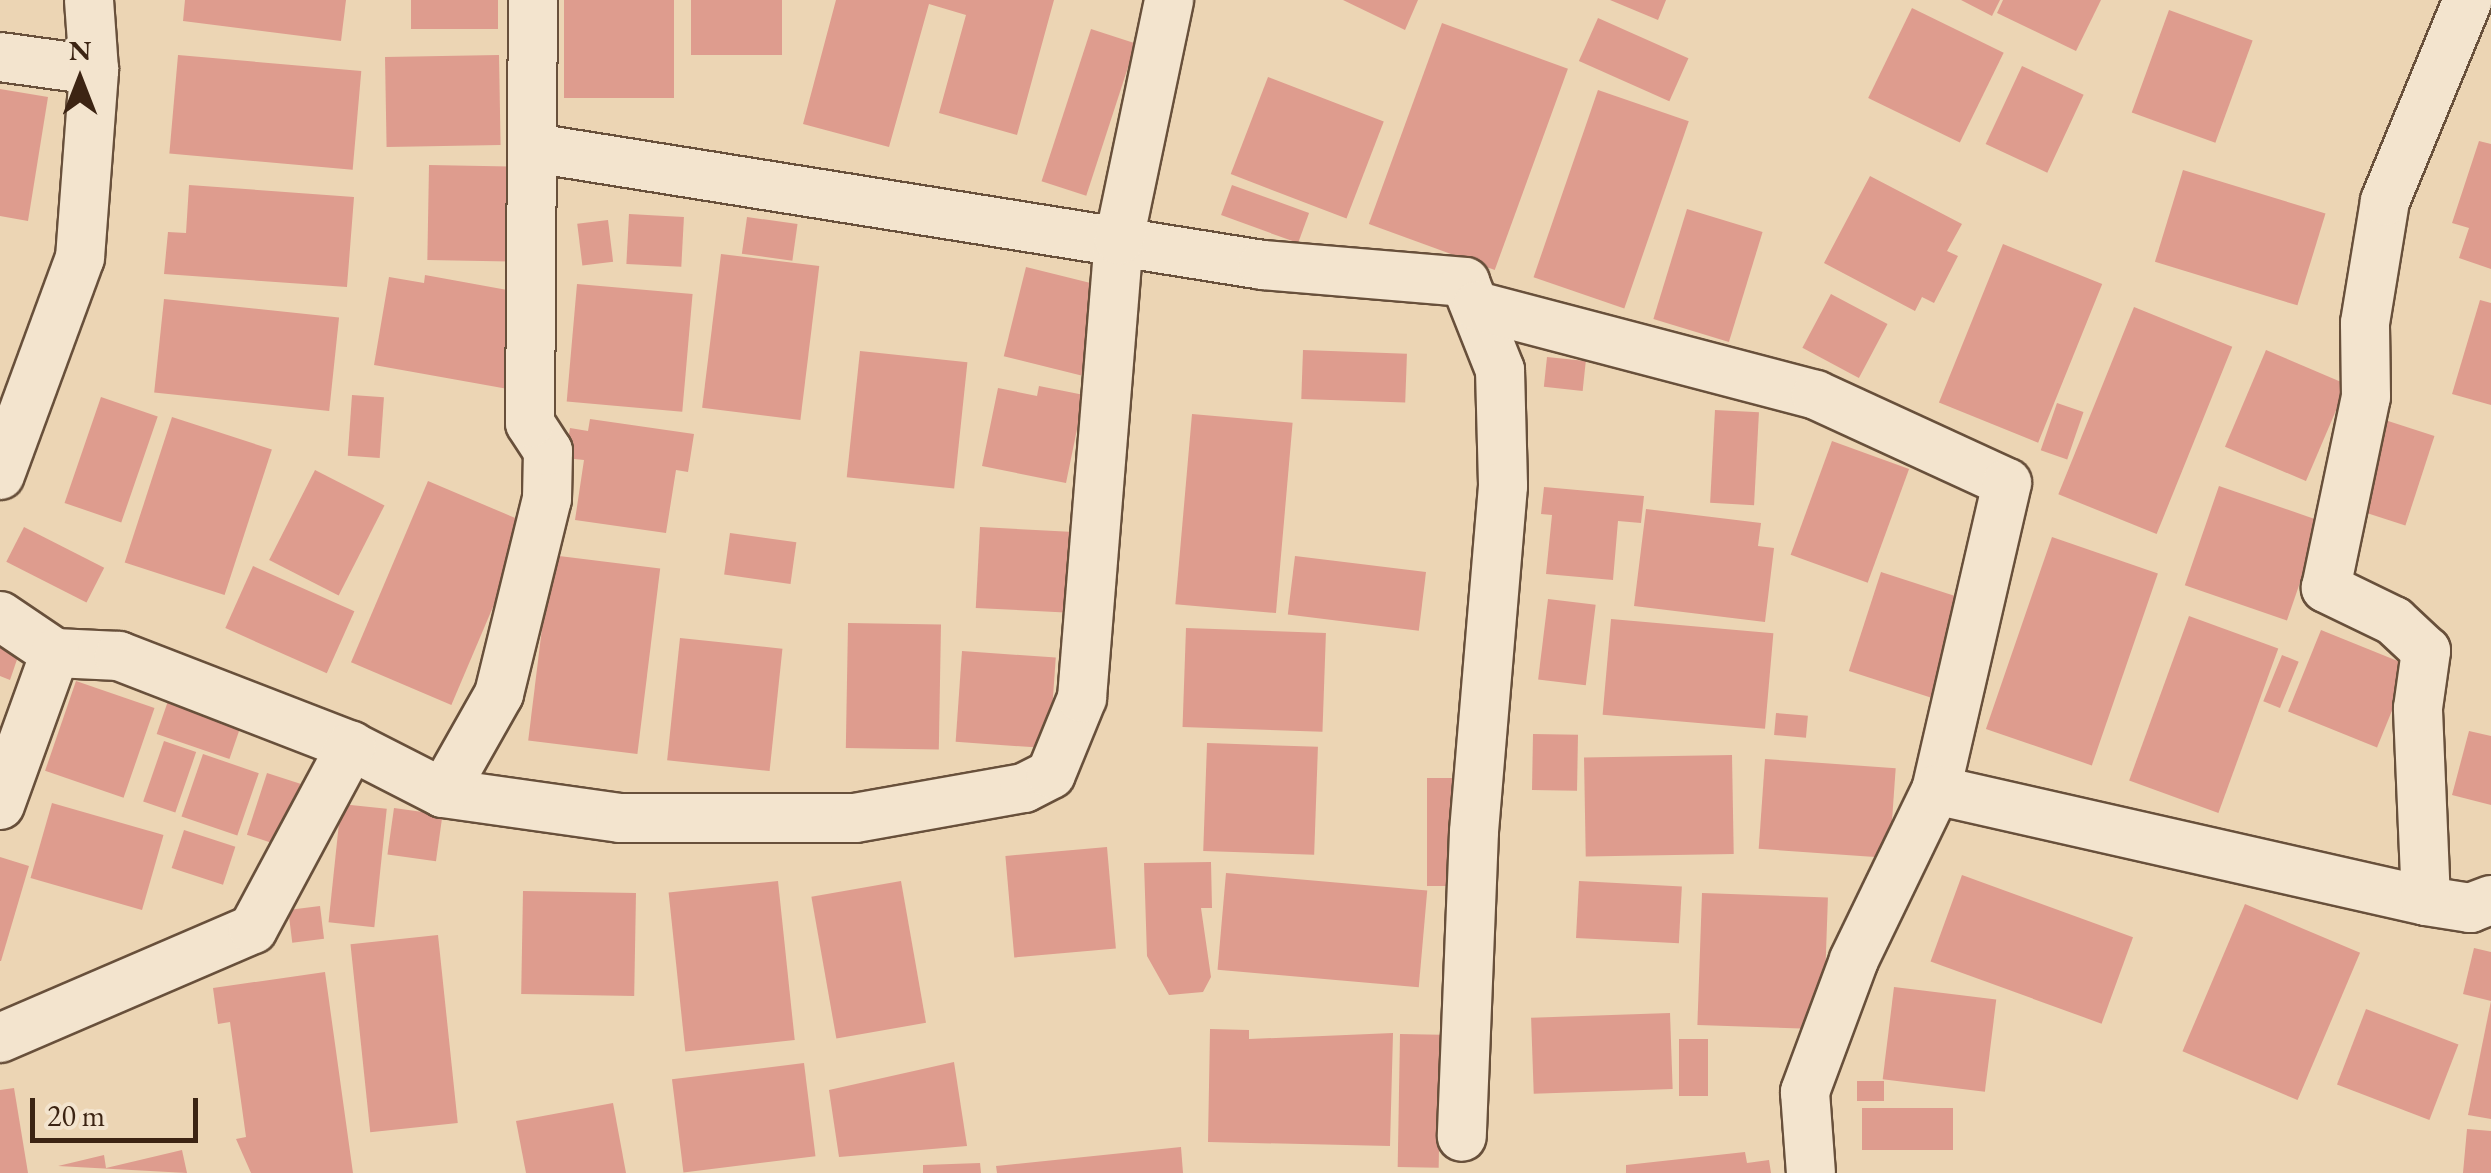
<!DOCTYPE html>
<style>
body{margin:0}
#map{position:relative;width:2491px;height:1173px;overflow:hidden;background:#ecd5b4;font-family:"EB Garamond",serif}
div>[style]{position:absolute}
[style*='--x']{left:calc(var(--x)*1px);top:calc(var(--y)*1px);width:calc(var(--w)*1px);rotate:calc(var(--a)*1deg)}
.building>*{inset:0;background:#de9c8e;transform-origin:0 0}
.roads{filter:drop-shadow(2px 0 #68503b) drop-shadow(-2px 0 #68503b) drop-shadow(0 2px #68503b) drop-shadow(0 -2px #68503b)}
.street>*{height:48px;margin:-24px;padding:0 24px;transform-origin:24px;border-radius:24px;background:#f3e4ce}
span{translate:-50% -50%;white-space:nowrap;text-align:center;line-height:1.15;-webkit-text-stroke:8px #f3e4ce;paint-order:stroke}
.north{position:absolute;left:30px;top:30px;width:100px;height:100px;-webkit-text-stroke:8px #f3e4ce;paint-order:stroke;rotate:0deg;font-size:28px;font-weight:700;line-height:40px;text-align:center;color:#3c2413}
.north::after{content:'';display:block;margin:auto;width:35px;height:45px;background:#3c2413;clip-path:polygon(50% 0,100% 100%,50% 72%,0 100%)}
.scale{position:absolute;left:30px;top:1098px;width:168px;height:45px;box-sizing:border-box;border:5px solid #3c2413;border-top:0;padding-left:12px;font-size:30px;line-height:35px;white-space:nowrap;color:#3c2413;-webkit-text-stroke:8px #f3e4ce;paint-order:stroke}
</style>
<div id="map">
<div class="building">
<i style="clip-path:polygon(185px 0,346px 0,341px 41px,183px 21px)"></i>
<i style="left:411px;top:0;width:87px;height:29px"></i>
<i style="left:564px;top:0;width:110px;height:98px"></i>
<i style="left:691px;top:0;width:91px;height:55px"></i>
<i style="clip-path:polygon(836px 0,1054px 0,1017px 135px,939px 113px,966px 15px,929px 4px,889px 147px,803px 124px)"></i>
<i style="clip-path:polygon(1343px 0,1418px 0,1405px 30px)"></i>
<i style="clip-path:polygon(1610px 0,1666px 0,1658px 20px)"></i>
<i style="clip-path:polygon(1961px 0,2000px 0,1992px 16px)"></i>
<i style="clip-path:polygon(2003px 0,2101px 0,2076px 51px,1997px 13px)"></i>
<i style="left:1912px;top:8px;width:102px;height:100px;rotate:26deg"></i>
<i style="left:2169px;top:10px;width:89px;height:109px;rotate:20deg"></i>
<i style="left:1598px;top:18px;width:99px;height:47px;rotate:24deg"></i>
<i style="left:1442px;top:23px;width:134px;height:214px;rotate:20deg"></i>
<i style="left:1091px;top:29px;width:47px;height:160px;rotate:18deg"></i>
<i style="left:178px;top:55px;width:184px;height:99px;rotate:5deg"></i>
<i style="left:499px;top:55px;width:90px;height:114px;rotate:89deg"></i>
<i style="left:2022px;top:66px;width:68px;height:86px;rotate:25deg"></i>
<i style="left:1268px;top:77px;width:124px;height:104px;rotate:21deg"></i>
<i style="clip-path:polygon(0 89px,48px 97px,28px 221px,0 216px)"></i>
<i style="left:1598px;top:90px;width:96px;height:198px;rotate:19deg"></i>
<i style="clip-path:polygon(2479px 141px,2491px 144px,2491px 269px,2459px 258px,2469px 228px,2452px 223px)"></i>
<i style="left:429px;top:165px;width:90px;height:95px;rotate:1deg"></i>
<i style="left:2183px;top:170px;width:149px;height:96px;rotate:17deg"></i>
<i style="clip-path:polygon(1870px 176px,1962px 224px,1947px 251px,1958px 256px,1934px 303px,1922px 297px,1915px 311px,1824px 263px)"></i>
<i style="clip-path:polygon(189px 185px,354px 197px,347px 287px,164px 274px,168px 232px,186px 233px)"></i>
<i style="left:1232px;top:185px;width:82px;height:32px;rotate:20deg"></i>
<i style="left:1687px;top:209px;width:79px;height:115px;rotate:17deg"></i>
<i style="left:629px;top:214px;width:55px;height:50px;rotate:3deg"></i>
<i style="left:747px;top:217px;width:51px;height:37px;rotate:8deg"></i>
<i style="left:608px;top:220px;width:42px;height:31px;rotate:83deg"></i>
<i style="left:2003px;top:244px;width:107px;height:171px;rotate:22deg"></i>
<i style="left:721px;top:254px;width:99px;height:155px;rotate:7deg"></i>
<i style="left:1026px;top:267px;width:80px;height:92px;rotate:14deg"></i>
<i style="clip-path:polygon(425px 275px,524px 293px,508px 389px,374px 365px,389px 277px,424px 283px)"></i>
<i style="left:577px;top:284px;width:116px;height:118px;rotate:5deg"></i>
<i style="left:1831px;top:294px;width:64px;height:61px;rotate:28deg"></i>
<i style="left:164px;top:299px;width:176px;height:94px;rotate:6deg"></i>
<i style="clip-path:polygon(2480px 300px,2491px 303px,2491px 405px,2452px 394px)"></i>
<i style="left:2134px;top:307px;width:106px;height:202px;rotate:22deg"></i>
<i style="left:1303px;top:350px;width:104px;height:49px;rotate:2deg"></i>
<i style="left:2266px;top:350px;width:88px;height:105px;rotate:23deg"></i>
<i style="left:860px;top:351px;width:108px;height:127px;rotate:6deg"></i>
<i style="left:1547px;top:357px;width:39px;height:30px;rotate:6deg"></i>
<i style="clip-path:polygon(1039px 386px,1084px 395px,1066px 483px,982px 466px,998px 388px,1037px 396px)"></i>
<i style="left:352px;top:395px;width:32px;height:61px;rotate:4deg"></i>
<i style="left:101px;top:397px;width:60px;height:112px;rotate:19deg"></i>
<i style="left:2057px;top:403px;width:28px;height:50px;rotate:19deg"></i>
<i style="left:1715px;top:410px;width:44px;height:93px;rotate:3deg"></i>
<i style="left:1192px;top:414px;width:101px;height:191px;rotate:5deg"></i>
<i style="left:172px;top:417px;width:105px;height:153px;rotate:18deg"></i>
<i style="clip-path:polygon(590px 419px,694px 434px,688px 472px,676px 470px,666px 533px,575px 520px,584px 460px,565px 458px,570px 428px,588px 431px)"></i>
<i style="left:2385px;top:420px;width:52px;height:94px;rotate:18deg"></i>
<i style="left:1832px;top:441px;width:82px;height:121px;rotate:20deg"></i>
<i style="left:315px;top:470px;width:78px;height:101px;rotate:27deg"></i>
<i style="left:428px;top:481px;width:109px;height:197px;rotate:23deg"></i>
<i style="left:2219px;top:486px;width:108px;height:105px;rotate:19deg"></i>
<i style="clip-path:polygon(1544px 487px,1644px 496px,1641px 523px,1618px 521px,1613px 580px,1546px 574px,1552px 515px,1541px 514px)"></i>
<i style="clip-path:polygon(1646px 509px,1761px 523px,1758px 546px,1774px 548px,1765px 622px,1634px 606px)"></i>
<i style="left:24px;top:527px;width:90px;height:39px;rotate:27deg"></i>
<i style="left:980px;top:527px;width:94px;height:81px;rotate:3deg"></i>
<i style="left:730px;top:533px;width:67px;height:42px;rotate:8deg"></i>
<i style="left:2052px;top:537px;width:112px;height:203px;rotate:19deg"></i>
<i style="left:551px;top:555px;width:110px;height:187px;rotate:7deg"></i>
<i style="left:1295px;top:556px;width:132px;height:59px;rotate:7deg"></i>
<i style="left:253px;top:566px;width:111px;height:68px;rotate:24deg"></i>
<i style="left:1881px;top:572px;width:90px;height:104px;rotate:18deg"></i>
<i style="left:1548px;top:599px;width:48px;height:81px;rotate:7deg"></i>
<i style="left:2189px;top:616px;width:95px;height:175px;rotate:20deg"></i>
<i style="left:1611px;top:619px;width:163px;height:96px;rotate:5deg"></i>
<i style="left:848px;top:623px;width:93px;height:125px;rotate:1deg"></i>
<i style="left:1186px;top:628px;width:140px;height:99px;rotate:2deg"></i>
<i style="clip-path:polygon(0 630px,24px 639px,10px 680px,0 676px)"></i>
<i style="left:2321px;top:630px;width:96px;height:88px;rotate:22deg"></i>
<i style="left:680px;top:638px;width:103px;height:123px;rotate:6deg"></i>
<i style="left:962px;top:651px;width:94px;height:91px;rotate:4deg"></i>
<i style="left:2282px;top:655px;width:18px;height:50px;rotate:22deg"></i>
<i style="left:76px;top:681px;width:83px;height:95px;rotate:19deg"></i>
<i style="left:169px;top:698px;width:77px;height:38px;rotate:19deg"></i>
<i style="left:1776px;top:713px;width:32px;height:22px;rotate:5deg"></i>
<i style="clip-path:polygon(2469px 731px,2491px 736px,2491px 805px,2452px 795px)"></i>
<i style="left:1533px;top:734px;width:45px;height:56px;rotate:1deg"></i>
<i style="left:164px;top:741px;width:34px;height:64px;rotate:19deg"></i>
<i style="left:1207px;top:743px;width:111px;height:108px;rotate:2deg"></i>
<i style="left:203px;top:754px;width:59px;height:66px;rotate:19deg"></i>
<i style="left:1732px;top:755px;width:99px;height:148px;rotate:89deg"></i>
<i style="left:1765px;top:759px;width:131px;height:90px;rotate:4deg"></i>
<i style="left:267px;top:773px;width:35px;height:65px;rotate:18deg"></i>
<i style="left:1427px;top:778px;width:32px;height:108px"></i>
<i style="left:52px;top:803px;width:116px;height:78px;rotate:16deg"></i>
<i style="left:341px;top:804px;width:46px;height:119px;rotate:6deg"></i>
<i style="left:394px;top:808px;width:49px;height:47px;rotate:8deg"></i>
<i style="left:184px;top:830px;width:54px;height:40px;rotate:18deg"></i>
<i style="left:1107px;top:847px;width:102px;height:102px;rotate:85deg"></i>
<i style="clip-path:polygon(0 857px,29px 866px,1px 961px,0 961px)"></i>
<i style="clip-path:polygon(1211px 862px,1212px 908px,1201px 908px,1211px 977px,1203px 992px,1169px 995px,1147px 956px,1144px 863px)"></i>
<i style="left:1226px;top:873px;width:202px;height:97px;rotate:5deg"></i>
<i style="left:1962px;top:875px;width:182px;height:92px;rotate:20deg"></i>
<i style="left:778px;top:881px;width:160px;height:110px;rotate:84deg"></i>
<i style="left:901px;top:881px;width:144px;height:91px;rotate:80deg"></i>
<i style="left:1579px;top:881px;width:103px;height:57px;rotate:3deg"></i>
<i style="left:523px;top:891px;width:113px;height:103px;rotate:1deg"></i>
<i style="left:1702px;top:893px;width:126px;height:132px;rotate:2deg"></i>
<i style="left:2245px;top:904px;width:125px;height:160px;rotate:23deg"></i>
<i style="left:320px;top:906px;width:33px;height:32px;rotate:83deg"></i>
<i style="left:438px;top:935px;width:189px;height:88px;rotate:84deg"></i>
<i style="clip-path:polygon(2474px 948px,2491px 952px,2491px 1001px,2463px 994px)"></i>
<i style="clip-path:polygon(325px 972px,353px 1173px,251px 1173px,236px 1139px,246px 1137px,230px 1022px,218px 1024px,213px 988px)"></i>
<i style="left:1894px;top:987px;width:103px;height:93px;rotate:7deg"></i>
<i style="clip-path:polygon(2491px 1001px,2491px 1119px,2468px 1115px)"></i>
<i style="left:2366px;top:1009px;width:99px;height:81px;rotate:21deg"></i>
<i style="left:1670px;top:1013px;width:76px;height:139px;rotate:88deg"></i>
<i style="clip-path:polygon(1210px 1029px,1249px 1030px,1249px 1039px,1393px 1033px,1390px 1146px,1208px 1142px)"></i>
<i style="left:1400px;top:1034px;width:41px;height:133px;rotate:1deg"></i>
<i style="left:1679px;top:1039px;width:29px;height:57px"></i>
<i style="clip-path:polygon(954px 1062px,967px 1146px,839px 1157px,829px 1090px)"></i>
<i style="left:804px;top:1063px;width:94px;height:133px;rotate:83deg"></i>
<i style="left:1857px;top:1081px;width:27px;height:20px"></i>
<i style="clip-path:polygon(14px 1088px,28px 1173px,0 1173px,0 1090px)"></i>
<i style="clip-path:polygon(613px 1103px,626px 1173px,526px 1173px,516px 1121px)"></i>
<i style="left:1862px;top:1108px;width:91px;height:42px"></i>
<i style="clip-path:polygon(2467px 1129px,2491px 1131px,2491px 1173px,2463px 1173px)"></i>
<i style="clip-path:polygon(1181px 1147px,1183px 1173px,997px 1173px,996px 1166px)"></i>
<i style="clip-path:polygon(182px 1150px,187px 1173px,58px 1166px,104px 1155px,106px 1168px)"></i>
<i style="clip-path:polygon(1745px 1152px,1747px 1163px,1769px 1160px,1771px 1173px,1626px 1173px,1626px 1165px)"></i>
<i style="clip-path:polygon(980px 1163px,981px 1173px,923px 1173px,923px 1165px)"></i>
</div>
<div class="roads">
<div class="street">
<i style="--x:0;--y:57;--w:95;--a:7.9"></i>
<i style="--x:534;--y:148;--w:738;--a:9.12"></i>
<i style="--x:1263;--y:265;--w:203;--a:4.8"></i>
<i style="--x:1465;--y:282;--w:95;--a:68.3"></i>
<i style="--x:1500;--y:370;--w:116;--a:88.5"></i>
<i style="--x:1503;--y:486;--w:347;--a:94.8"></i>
<i style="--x:1474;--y:832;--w:305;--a:92.3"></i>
<i style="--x:1477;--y:306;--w:350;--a:14.7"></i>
<i style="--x:1816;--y:395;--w:210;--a:24.7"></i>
<i style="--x:2007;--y:483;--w:315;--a:103"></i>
<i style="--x:1936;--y:790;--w:189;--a:115.8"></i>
<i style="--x:1854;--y:960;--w:141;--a:110.4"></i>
<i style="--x:1805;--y:1092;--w:81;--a:85.8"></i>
<i style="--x:0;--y:475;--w:231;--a:-69.8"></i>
<i style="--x:80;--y:258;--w:189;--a:-85.7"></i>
<i style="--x:94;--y:70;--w:70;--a:-94.1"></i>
<i style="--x:0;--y:616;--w:66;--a:33.9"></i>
<i style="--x:55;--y:653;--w:64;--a:2.7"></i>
<i style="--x:119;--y:656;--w:249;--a:21.2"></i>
<i style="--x:351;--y:746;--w:103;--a:27.1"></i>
<i style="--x:443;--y:793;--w:179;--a:8"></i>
<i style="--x:620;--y:818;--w:235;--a:0"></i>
<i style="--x:855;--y:818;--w:172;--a:-10.1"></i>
<i style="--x:1024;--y:788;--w:30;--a:-27"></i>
<i style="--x:1051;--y:774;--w:82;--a:-67.8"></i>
<i style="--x:1082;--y:698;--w:459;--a:-85.4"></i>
<i style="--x:1119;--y:240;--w:245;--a:-78.2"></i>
<i style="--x:1936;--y:790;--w:502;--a:12.76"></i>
<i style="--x:2426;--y:901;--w:45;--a:9"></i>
<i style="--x:2470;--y:908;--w:22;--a:-21"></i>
<i style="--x:443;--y:793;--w:114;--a:-60.5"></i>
<i style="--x:499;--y:694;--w:201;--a:-76.2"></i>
<i style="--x:547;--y:499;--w:48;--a:-88.8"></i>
<i style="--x:548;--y:451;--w:33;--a:-123"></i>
<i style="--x:530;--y:423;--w:423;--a:-89.6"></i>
<i style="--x:0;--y:805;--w:162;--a:-70.1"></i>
<i style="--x:2426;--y:901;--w:193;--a:-92.4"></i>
<i style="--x:2418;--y:708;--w:58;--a:-82"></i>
<i style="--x:2426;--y:651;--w:44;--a:-136.8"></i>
<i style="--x:2394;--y:621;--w:76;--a:-154.1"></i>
<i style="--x:2326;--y:588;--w:195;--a:-78.2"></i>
<i style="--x:2366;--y:397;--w:74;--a:-90.8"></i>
<i style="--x:2365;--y:323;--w:124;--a:-80.7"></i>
<i style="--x:2385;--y:201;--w:217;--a:-67.6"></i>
<i style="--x:0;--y:1038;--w:275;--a:-23.3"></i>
<i style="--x:253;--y:929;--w:208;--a:-61.8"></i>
</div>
</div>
<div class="north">N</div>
<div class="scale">20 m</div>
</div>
